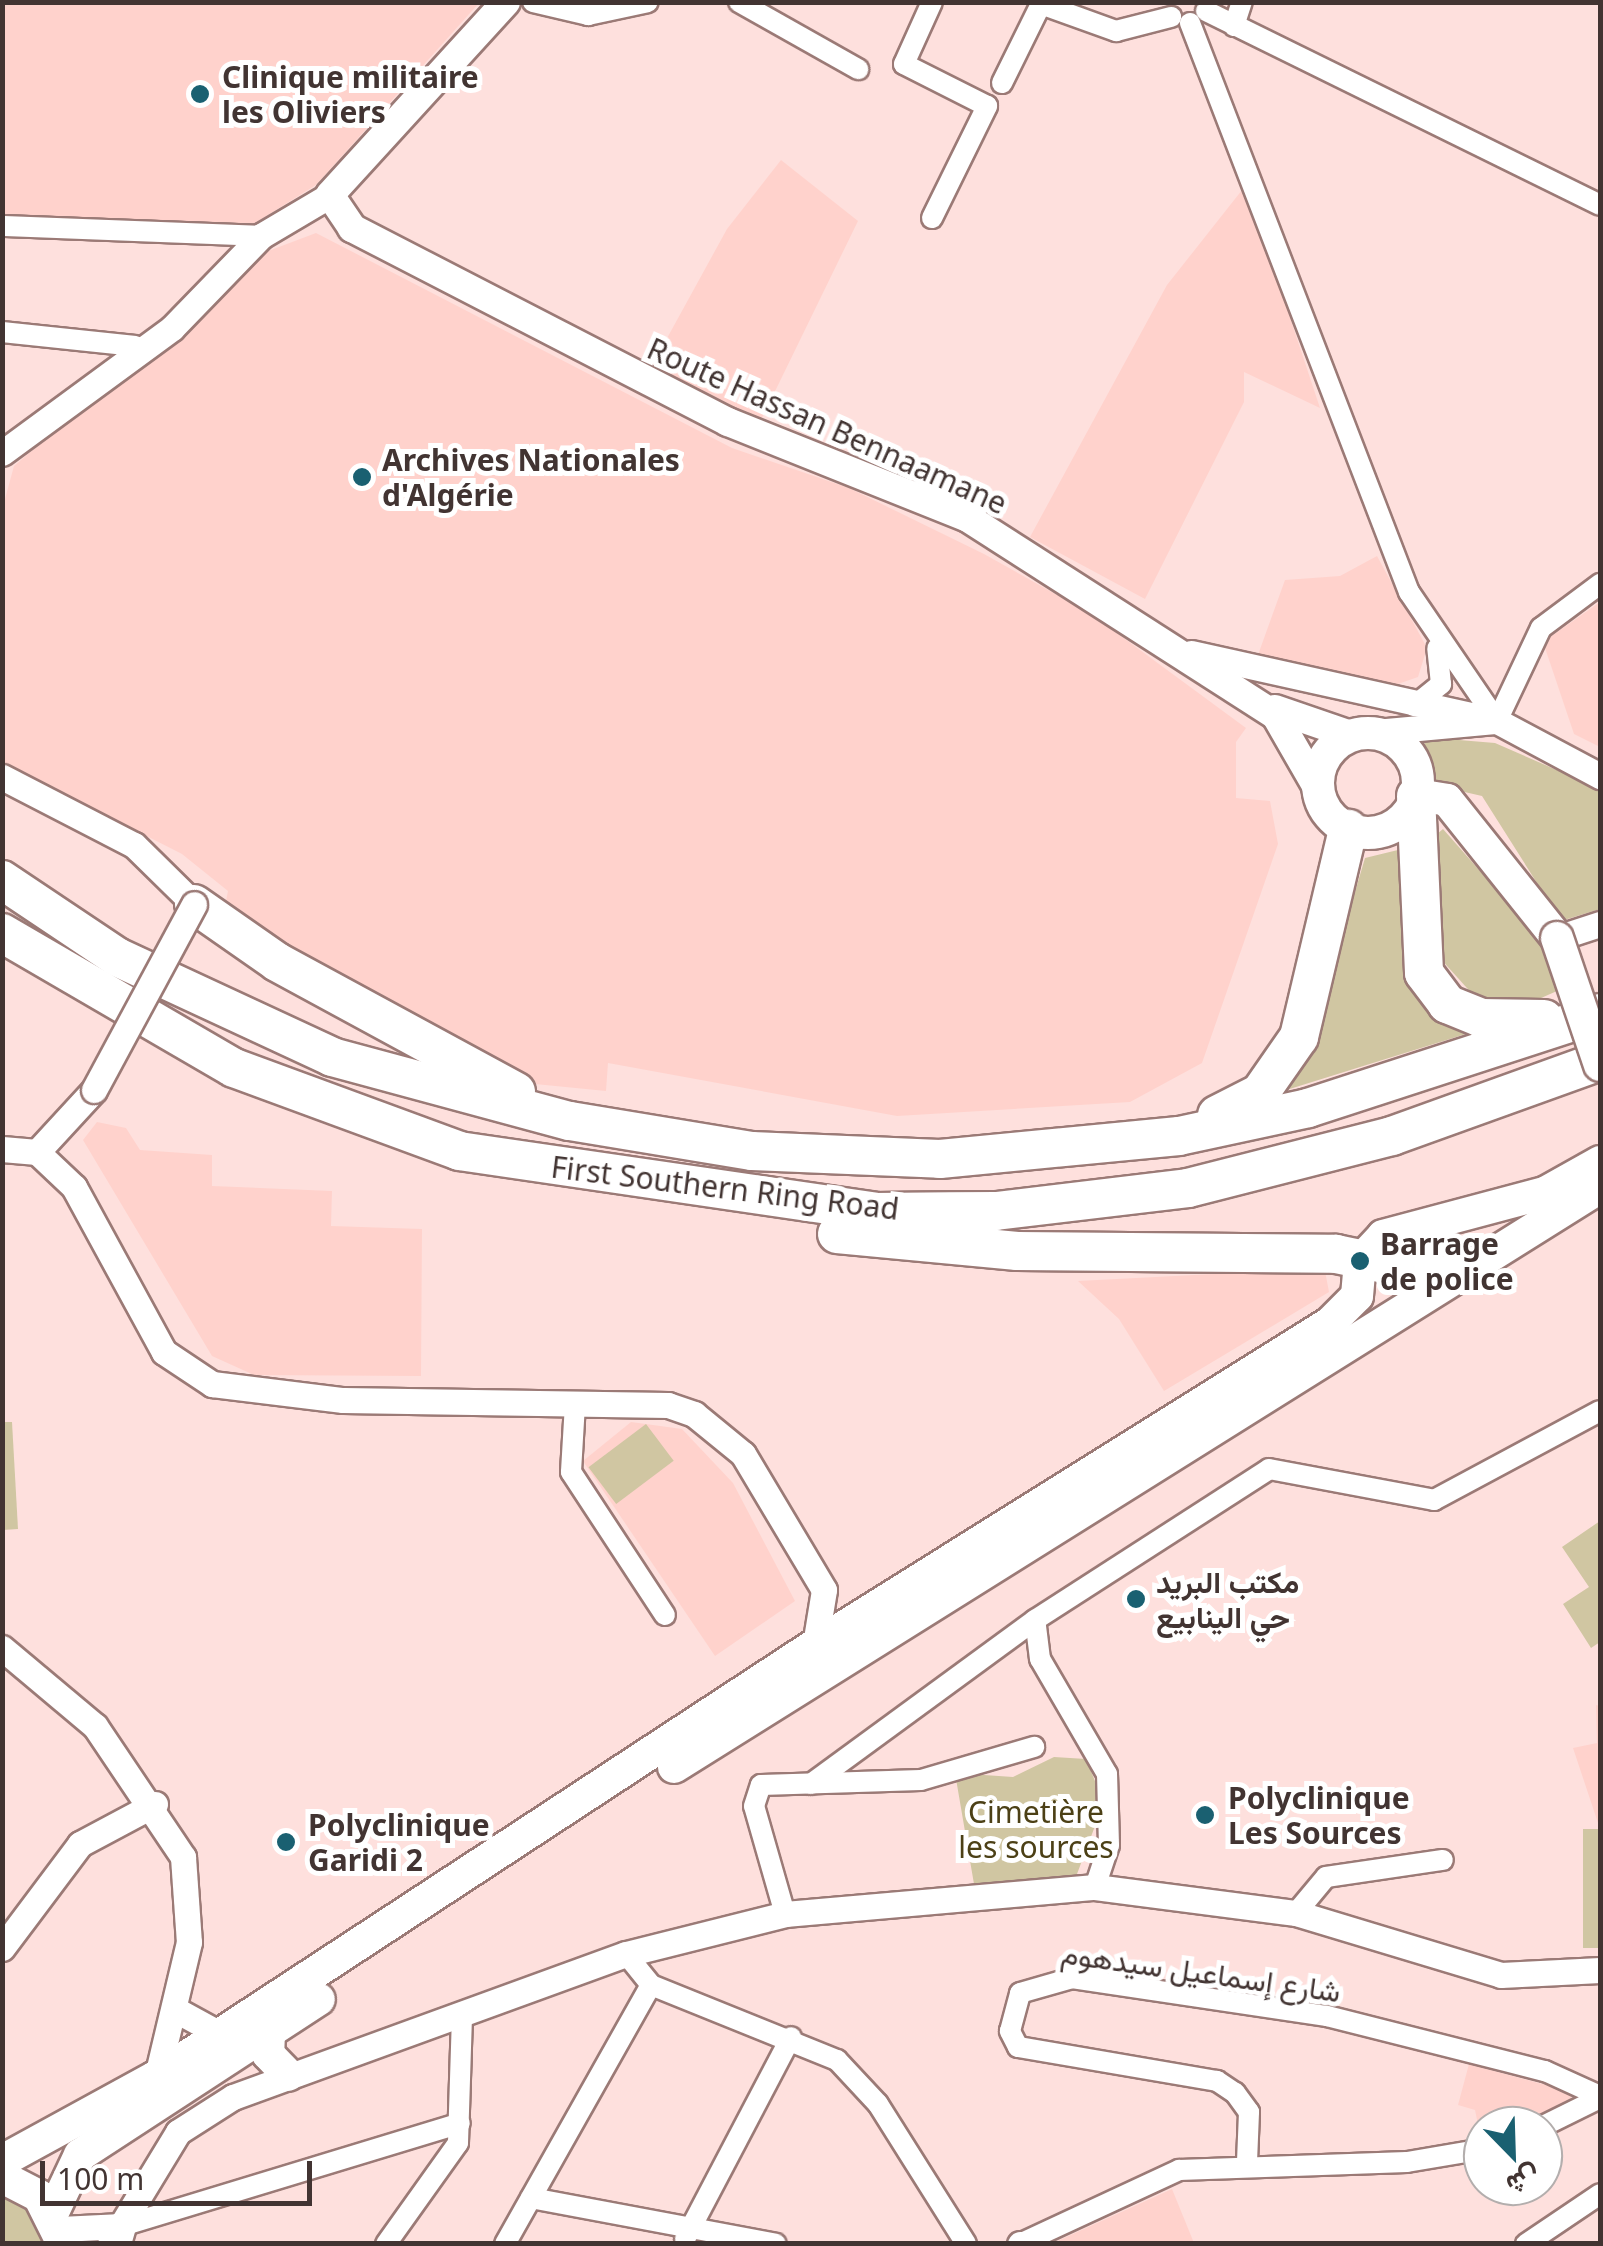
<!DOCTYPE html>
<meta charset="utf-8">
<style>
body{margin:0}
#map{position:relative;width:1603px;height:2246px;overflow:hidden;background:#fee0dd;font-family:"Noto Sans",Vazirmatn,sans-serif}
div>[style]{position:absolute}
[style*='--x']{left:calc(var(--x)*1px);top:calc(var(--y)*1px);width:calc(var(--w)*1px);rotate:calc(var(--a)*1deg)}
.built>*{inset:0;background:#ffd2cc}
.green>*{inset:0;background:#d0c6a2;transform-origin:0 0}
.roads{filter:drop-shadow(2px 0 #9b7a76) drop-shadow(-2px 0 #9b7a76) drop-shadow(0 2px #9b7a76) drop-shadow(0 -2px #9b7a76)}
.minor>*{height:20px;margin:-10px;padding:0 10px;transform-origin:10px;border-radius:10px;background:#fff}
.tertiary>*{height:25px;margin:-12.5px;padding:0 12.5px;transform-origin:12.5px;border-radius:12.5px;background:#fff}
.secondary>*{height:28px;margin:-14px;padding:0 14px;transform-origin:14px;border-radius:14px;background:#fff}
.primary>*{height:32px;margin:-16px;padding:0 16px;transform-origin:16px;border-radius:16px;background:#fff}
.primary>.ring{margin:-16px;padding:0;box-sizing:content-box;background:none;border:32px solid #fff;border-radius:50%}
.motorway>*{height:38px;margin:-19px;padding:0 19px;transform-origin:19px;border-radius:19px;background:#fff}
.bridges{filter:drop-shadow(2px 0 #9b7a76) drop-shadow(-2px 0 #9b7a76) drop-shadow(0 2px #9b7a76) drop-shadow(0 -2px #9b7a76)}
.tertiary-bridge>*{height:25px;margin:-12.5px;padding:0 12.5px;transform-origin:12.5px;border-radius:12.5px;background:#fff}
.primary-bridge>*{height:32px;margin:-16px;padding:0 16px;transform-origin:16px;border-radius:16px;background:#fff}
.dots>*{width:28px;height:28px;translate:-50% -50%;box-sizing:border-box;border:5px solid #fff;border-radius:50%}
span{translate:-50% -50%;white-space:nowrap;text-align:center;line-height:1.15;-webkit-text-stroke:10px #fff;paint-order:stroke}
.poi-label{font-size:30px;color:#423432;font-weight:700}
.left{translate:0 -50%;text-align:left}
.street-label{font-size:30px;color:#423432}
.park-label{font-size:30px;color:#4c4016}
.frame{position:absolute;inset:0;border:5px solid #423432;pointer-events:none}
.north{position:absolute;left:1463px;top:2106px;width:100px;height:100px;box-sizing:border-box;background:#fff;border:2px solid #b3aead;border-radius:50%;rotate:157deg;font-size:28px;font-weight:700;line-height:40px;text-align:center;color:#423432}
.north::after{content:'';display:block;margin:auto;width:35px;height:45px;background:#1a6071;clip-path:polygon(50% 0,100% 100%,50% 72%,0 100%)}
.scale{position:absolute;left:40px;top:2161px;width:272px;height:45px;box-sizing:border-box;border:5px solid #423432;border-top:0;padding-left:12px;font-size:30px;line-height:35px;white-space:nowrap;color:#423432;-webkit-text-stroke:8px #fff;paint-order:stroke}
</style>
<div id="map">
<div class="built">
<i style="clip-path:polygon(3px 3px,479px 3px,316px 185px,252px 225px,3px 218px)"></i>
<i style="clip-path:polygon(781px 160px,858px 221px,761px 420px,649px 371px,727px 229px)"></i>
<i style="clip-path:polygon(1246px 185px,1320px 408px,1244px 372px,1244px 402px,1145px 599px,1030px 537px,1167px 285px)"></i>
<i style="clip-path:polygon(316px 233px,732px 448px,849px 488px,984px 554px,1091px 614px,1246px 728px,1236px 742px,1236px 798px,1270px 801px,1278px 844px,1202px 1063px,1130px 1102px,897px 1116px,608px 1063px,606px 1091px,535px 1084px,274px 950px,223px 916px,228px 891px,182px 854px,3px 763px,2px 510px,14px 466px,263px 253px)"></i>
<i style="clip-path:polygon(1377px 556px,1427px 648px,1418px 677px,1392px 686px,1254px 666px,1285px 580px,1340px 576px)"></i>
<i style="clip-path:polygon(1600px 602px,1600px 747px,1574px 734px,1543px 642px)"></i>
<i style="clip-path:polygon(97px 1122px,126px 1128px,140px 1150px,212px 1155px,212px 1186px,332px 1191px,331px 1226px,422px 1229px,421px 1376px,254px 1375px,212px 1356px,83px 1140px)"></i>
<i style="clip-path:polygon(1274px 1271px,1325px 1271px,1329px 1292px,1164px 1391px,1119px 1319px,1078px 1281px)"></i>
<i style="clip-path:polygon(631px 1422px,682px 1429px,733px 1483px,795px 1601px,715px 1656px,583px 1461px)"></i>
<i style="clip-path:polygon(1596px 1705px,1600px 1706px,1600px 1829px,1573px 1748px,1597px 1743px)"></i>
<i style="clip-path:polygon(1469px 2064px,1571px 2092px,1571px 2110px,1483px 2126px,1481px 2139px,1475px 2110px,1458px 2105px)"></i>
<i style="clip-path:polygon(1172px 2189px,1194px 2243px,1053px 2243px)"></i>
</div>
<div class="green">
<i style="clip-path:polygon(1423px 737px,1495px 743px,1600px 789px,1600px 909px,1561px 921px,1482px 796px,1434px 785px)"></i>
<i style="clip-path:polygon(1443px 829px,1539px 938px,1557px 991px,1507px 1013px,1484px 1007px,1439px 957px,1431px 839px)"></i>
<i style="clip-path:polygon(1402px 849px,1413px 976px,1469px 1033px,1280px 1092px,1303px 1068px,1365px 858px)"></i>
<i style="clip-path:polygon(3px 1422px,12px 1422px,18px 1529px,3px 1530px)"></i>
<i style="left:646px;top:1424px;width:46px;height:72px;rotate:53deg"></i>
<i style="clip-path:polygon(1600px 1521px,1600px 1642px,1591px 1648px,1563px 1604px,1589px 1587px,1562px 1547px)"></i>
<i style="clip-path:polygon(1054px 1757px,1086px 1759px,1097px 1786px,1095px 1826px,1071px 1890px,974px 1884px,955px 1773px,1013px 1777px)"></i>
<i style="left:1583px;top:1829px;width:17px;height:119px"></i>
<i style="clip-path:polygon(2px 2194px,25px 2206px,46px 2243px,3px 2243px)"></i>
</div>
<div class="roads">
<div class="minor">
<i style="--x:533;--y:2;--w:57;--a:13.3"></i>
<i style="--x:588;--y:15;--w:61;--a:-12.2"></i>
<i style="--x:739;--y:2;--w:137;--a:29.4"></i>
<i style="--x:1206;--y:11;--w:439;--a:26.2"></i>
<i style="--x:1190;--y:23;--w:610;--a:68.95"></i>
<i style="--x:1409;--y:592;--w:156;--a:55.7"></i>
<i style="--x:1234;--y:26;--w:25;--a:-72"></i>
<i style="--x:1002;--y:83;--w:88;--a:-63.7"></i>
<i style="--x:1041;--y:4;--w:80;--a:19.8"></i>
<i style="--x:1116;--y:31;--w:57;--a:-14.3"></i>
<i style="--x:932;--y:218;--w:125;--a:-63.8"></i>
<i style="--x:987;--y:106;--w:93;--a:-153.2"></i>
<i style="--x:904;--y:64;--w:68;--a:-65.7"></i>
<i style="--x:2;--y:226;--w:259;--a:2.2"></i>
<i style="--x:2;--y:332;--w:134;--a:6"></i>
<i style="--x:1414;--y:706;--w:35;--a:-39"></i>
<i style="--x:1441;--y:684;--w:36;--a:-96"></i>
<i style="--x:1497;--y:721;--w:103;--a:-64.7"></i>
<i style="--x:1541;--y:628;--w:74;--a:-36.7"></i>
<i style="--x:575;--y:1404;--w:68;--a:93.4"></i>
<i style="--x:571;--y:1472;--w:171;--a:56.7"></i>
<i style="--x:811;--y:1784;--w:278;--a:-36.2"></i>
<i style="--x:1095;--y:1887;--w:44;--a:-71.6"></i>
<i style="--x:1109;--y:1845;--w:71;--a:-91.6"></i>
<i style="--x:1107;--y:1774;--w:133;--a:-120.2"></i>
<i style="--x:1040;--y:1659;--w:39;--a:-97"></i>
<i style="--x:1035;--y:1620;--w:278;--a:-32.8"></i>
<i style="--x:1269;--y:1469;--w:168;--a:10.6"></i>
<i style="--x:1434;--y:1500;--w:188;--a:-28.2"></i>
<i style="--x:1296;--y:1913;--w:47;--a:-50.2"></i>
<i style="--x:1326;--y:1877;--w:118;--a:-8.3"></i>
<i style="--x:785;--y:1914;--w:112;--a:-106"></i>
<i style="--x:754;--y:1806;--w:22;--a:-72"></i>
<i style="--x:761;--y:1785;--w:160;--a:-1.8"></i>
<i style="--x:921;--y:1780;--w:118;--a:-16.3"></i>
<i style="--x:626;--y:1954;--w:40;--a:51"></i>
<i style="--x:651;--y:1985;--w:201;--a:22"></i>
<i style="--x:837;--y:2060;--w:60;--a:47"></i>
<i style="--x:878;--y:2104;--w:165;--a:57.8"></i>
<i style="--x:1543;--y:2126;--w:64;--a:-26.2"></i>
<i style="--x:1247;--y:2162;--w:50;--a:-87.7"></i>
<i style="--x:1249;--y:2112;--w:24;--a:-126"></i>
<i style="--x:1235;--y:2093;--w:22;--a:-146"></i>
<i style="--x:1217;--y:2081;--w:202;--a:-170.3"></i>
<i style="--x:1018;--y:2047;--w:18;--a:-117"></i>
<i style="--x:1010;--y:2031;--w:39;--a:-75"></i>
<i style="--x:1020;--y:1993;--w:54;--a:-16.1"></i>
<i style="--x:1072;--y:1978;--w:258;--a:8.5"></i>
<i style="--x:1327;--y:2016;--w:225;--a:14.2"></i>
<i style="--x:1545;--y:2071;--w:60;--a:24.4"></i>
<i style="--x:531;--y:2198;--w:249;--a:10.6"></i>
<i style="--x:122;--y:2226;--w:353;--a:-16.9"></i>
<i style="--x:685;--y:2239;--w:228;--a:-62.3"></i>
<i style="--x:1026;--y:2241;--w:169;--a:-24.9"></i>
<i style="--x:1179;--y:2170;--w:228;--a:-2"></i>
<i style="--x:1407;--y:2162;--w:77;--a:-9.7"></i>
<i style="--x:386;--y:2244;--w:124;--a:-54.5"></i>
<i style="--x:458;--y:2143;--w:124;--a:-88.2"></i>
<i style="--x:505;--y:2244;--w:297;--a:-60.6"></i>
<i style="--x:1526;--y:2244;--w:89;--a:-34"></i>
</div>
<div class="tertiary">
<i style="--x:2;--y:453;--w:211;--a:-36.3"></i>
<i style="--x:172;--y:328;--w:128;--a:-45.9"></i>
<i style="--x:261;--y:236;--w:80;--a:-30.7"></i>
<i style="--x:1191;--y:653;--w:313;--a:12.5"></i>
<i style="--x:1364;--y:733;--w:134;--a:-5.2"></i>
<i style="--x:1497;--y:721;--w:117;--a:28.1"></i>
<i style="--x:2;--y:777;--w:148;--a:27.3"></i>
<i style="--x:134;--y:845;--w:84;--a:44.5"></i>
<i style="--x:1557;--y:938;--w:45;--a:-18"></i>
<i style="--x:2;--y:1149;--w:35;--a:5"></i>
<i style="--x:37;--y:1152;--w:51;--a:43.4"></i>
<i style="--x:74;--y:1187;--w:188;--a:61.4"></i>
<i style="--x:164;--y:1352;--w:58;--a:33.7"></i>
<i style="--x:212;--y:1384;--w:132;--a:7"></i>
<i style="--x:343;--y:1400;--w:325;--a:0.9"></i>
<i style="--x:668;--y:1405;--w:28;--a:19"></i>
<i style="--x:694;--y:1414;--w:63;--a:39.2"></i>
<i style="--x:743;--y:1454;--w:158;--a:59.2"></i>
<i style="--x:824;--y:1590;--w:56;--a:99.3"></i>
<i style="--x:37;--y:1152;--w:84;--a:-47.4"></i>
<i style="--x:2;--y:1648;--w:121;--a:40"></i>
<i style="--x:95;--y:1726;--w:158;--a:56.1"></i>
<i style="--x:183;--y:1857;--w:85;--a:86"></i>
<i style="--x:189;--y:1942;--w:138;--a:103.4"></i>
<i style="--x:2;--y:1948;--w:130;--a:-53.1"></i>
<i style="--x:80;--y:1844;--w:85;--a:-28.1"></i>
<i style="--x:176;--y:2010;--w:50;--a:28.6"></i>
<i style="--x:60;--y:2229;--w:62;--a:-2.8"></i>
<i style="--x:110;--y:2244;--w:131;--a:-58.7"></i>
<i style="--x:178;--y:2132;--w:65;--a:-32.5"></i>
<i style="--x:233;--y:2097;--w:418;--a:-20"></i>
<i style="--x:626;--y:1954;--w:164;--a:-14.1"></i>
<i style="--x:785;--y:1914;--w:311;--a:-5"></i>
<i style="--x:1095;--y:1887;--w:203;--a:7.4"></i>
<i style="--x:1296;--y:1913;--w:214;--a:16.8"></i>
<i style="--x:1501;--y:1975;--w:99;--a:-2.9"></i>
<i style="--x:1020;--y:2244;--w:8;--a:0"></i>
</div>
<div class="secondary">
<i style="--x:506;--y:2;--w:261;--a:132.4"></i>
<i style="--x:330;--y:195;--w:40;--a:56"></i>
<i style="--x:352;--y:228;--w:423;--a:27.3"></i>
<i style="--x:728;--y:422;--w:258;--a:21.8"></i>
<i style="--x:968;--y:518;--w:366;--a:32.7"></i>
<i style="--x:1276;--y:716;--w:84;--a:60.1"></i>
<i style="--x:1275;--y:709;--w:80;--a:18.9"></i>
<i style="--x:117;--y:2244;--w:19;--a:-74"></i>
</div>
<div class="primary">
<i class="ring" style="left:1318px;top:733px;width:68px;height:68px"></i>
<i style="--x:1417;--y:795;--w:30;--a:9"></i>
<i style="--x:1447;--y:800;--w:176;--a:51.4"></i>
<i style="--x:674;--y:1767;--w:1085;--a:-32.05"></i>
<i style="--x:269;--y:2031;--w:23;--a:92"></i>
<i style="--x:268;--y:2054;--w:29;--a:46"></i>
<i style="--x:2;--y:2161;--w:177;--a:-28.7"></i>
<i style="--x:157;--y:2076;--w:787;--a:-33.23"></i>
<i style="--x:815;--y:1645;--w:607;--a:-32.02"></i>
<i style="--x:1330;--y:1323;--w:38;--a:-45"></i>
<i style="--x:1357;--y:1296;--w:35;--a:-85"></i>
<i style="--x:1360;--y:1261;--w:34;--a:-47"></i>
<i style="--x:1383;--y:1236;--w:168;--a:-14.9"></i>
<i style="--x:1545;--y:1193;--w:63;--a:-29.4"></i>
<i style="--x:2;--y:2177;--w:42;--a:27.2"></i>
<i style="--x:39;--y:2196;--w:54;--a:63.4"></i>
<i style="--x:53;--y:2212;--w:63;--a:-64.7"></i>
<i style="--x:80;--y:2155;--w:285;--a:-33.1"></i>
</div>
<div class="motorway">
<i style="--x:1416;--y:796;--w:177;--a:87.4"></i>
<i style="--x:1424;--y:973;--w:39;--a:53"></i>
<i style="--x:1447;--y:1004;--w:37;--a:22"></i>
<i style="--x:1481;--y:1018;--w:63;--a:0.9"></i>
<i style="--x:2;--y:880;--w:138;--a:33.8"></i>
<i style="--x:117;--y:957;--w:237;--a:24.9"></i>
<i style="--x:332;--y:1057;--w:246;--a:15.1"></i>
<i style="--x:570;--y:1121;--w:184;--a:9.4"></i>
<i style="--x:752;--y:1151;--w:188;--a:2.4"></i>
<i style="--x:940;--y:1159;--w:240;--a:-5.5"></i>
<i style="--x:1179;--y:1136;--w:132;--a:-12.2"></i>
<i style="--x:1308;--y:1108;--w:307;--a:-18"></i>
<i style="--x:194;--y:904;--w:101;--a:34.9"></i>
<i style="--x:277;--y:962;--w:272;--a:28.5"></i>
<i style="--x:2;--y:933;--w:268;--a:30.2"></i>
<i style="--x:234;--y:1068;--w:240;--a:20.2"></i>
<i style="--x:459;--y:1151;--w:420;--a:8.3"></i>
<i style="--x:875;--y:1212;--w:121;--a:-0.5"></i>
<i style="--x:996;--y:1211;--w:193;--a:-6.8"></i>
<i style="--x:1188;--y:1188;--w:211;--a:-14.3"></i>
<i style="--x:1392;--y:1136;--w:221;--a:-19.8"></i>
<i style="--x:1217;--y:1115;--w:48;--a:-27.1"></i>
<i style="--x:1260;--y:1093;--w:68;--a:-55.1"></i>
<i style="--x:1299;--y:1037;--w:214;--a:-76.7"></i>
<i style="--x:837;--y:1234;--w:181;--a:5.4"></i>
<i style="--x:1017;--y:1251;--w:319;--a:0.5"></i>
<i style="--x:1336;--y:1254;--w:113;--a:11.7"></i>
</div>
</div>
<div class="bridges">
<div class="tertiary-bridge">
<i style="--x:94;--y:1090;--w:211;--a:-61.7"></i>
</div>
<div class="primary-bridge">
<i style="--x:1557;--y:938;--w:134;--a:71.3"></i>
</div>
</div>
<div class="dots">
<i style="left:200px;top:94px;background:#1a6071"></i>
<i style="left:362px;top:477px;background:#1a6071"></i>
<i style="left:1360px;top:1261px;background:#1a6071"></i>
<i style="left:1136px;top:1599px;background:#1a6071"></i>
<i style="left:1205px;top:1815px;background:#1a6071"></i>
<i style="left:286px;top:1842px;background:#1a6071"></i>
</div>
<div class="poi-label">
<span class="left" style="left:222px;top:94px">Clinique militaire<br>les Oliviers</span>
<span class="left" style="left:382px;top:477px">Archives Nationales<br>d'Algérie</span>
<span class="left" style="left:1380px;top:1261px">Barrage<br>de police</span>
<span class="left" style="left:1156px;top:1599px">مكتب البريد<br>حي الينابيع</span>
<span class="left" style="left:1228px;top:1815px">Polyclinique<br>Les Sources</span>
<span class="left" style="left:308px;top:1842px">Polyclinique<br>Garidi 2</span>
</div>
<div class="street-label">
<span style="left:827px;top:426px;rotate:24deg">Route Hassan Bennaamane</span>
<span style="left:725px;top:1188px;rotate:7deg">First Southern Ring Road</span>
<span style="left:1201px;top:1972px;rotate:8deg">شارع إسماعيل سيدهوم</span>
</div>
<div class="park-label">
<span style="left:1036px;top:1829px">Cimetière<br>les sources</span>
</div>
<div class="frame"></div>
<div class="north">ش</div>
<div class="scale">100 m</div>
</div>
